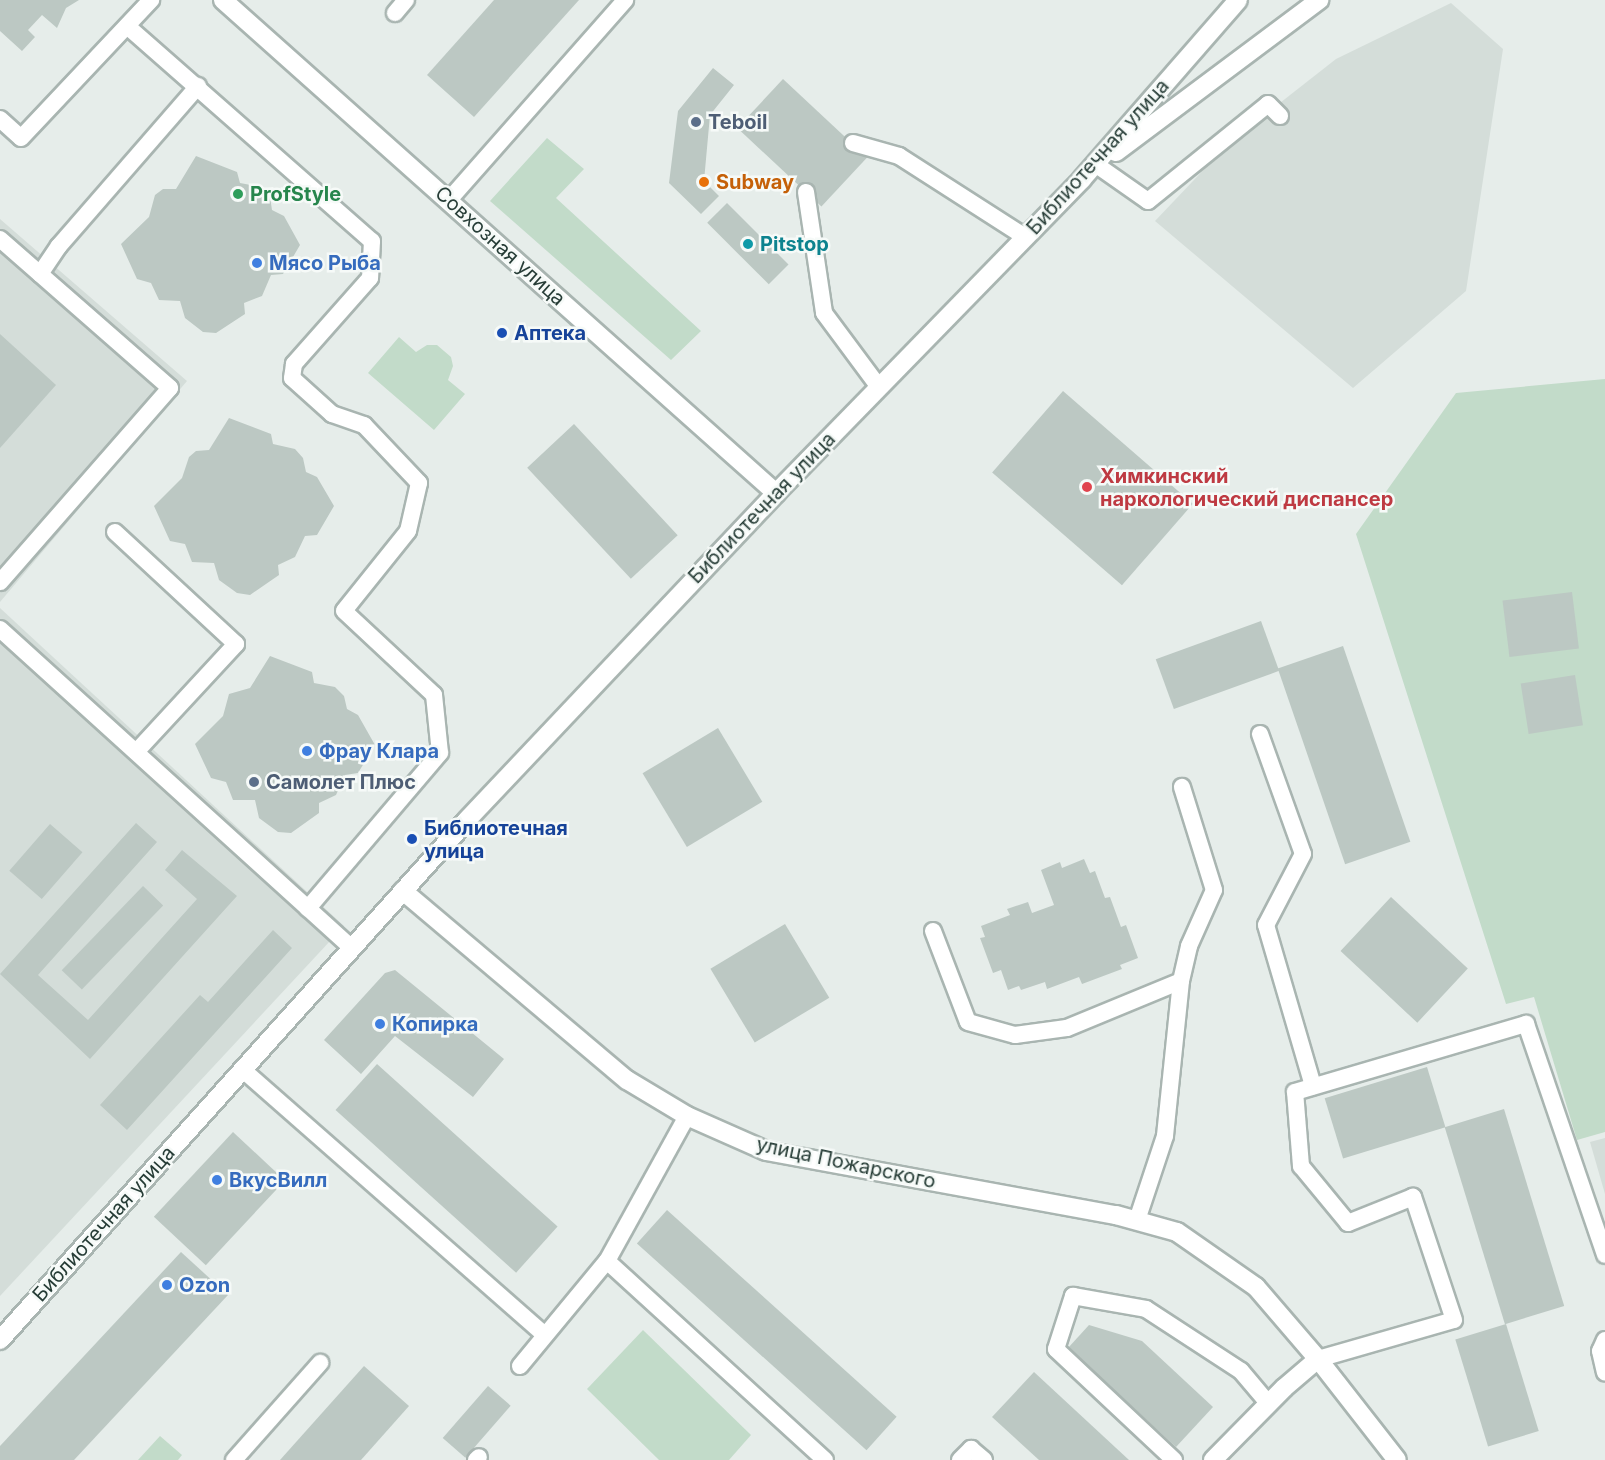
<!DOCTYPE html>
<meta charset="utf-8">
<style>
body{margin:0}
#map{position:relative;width:1605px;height:1460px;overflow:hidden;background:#e6edea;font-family:Inter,sans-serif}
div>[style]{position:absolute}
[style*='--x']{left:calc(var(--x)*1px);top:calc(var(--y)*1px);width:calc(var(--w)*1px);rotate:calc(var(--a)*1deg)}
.built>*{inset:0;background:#d4ddd9}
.green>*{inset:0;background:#c2dbc9}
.building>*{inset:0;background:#bcc8c3;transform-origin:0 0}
.roads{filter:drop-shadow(2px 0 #a9b5b1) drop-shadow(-2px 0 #a9b5b1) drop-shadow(0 2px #a9b5b1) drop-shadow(0 -2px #a9b5b1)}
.lane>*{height:16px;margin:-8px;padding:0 8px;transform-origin:8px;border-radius:8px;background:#fff}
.secondary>*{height:18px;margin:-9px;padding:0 9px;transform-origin:9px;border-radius:9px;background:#fff}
.dots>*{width:16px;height:16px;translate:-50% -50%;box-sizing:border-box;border:3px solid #f6faf8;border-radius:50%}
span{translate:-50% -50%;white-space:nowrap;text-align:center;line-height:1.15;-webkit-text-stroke:5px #f6faf8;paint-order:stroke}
.service-label{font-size:20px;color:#4e5e75;font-weight:700}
.left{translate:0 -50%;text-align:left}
.street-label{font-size:20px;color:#273d37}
.food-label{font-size:20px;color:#c56008;font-weight:700}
.leisure-label{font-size:20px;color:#27864d;font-weight:700}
.culture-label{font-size:20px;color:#0d838f;font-weight:700}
.shop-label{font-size:20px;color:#366cbe;font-weight:700}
.transit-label{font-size:20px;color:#164399;font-weight:700}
.health-label{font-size:20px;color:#be3a42;font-weight:700}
</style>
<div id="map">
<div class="built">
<i style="clip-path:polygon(1451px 3px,1503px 49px,1466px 291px,1353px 388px,1155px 221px,1230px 142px,1336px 59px)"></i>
<i style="clip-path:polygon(0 219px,187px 381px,0 602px)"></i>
<i style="clip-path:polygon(0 608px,344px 926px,0 1296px)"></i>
<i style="clip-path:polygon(1605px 1138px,1605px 1194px,1590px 1142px)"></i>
</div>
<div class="green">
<i style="clip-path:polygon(547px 138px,584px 169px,556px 198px,701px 331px,671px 360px,490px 201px)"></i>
<i style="clip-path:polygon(399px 337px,416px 352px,427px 345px,437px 345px,451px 357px,453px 366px,448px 380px,465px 394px,434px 430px,368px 373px)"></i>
<i style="clip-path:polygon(1605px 379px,1605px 1132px,1577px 1140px,1534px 997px,1506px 1004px,1356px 534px,1456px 393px)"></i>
<i style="clip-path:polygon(643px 1330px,751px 1435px,729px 1460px,659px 1460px,587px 1389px)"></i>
<i style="clip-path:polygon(160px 1436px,182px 1455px,178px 1460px,138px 1460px)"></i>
</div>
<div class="building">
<i style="clip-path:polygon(0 0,79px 0,66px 8px,57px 28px,42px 15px,28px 30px,35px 37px,22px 51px,0 31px)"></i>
<i style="clip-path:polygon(494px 0,579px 0,474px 117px,427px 75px)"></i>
<i style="clip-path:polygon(713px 68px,734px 85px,710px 115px,704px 181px,719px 196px,701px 214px,669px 183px,678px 111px)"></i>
<i style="left:783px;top:79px;width:115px;height:67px;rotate:43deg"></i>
<i style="clip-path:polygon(196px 156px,237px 172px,240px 183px,261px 187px,270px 197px,272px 210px,284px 216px,300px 245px,283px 274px,271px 275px,262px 296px,244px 303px,245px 314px,216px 333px,203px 332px,185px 318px,180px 301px,159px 300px,151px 283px,137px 279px,121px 244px,149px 217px,155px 195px,163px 189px,176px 189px)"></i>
<i style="left:727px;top:203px;width:87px;height:28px;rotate:45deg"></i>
<i style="clip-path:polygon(0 334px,56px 385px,0 448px)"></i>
<i style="left:1063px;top:391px;width:172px;height:108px;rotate:41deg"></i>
<i style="clip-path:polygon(229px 418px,271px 434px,273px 444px,295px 449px,303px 458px,306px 472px,317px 477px,334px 506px,317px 535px,305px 536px,295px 557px,278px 565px,279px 575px,250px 595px,237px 593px,219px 580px,214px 563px,192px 562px,185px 544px,170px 541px,154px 506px,182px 478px,189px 457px,196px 451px,209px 450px)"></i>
<i style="left:574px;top:424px;width:152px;height:64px;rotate:47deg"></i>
<i style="left:1572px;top:592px;width:57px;height:70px;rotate:83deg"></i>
<i style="left:1261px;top:621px;width:53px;height:112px;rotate:70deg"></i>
<i style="left:1343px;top:646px;width:207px;height:69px;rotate:71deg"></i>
<i style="clip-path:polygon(270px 656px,312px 672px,314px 683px,335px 687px,344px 696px,347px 709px,358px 715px,375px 745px,358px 773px,345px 775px,336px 795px,319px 803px,319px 813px,291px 833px,278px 832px,259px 818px,255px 800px,233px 800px,226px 782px,211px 778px,195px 744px,223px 716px,229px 694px,250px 688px)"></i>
<i style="left:1575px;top:675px;width:51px;height:55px;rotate:81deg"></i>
<i style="left:718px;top:728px;width:86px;height:88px;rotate:59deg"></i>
<i style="clip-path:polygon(136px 823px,157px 842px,38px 975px,88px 1020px,197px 899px,165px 870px,182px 850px,237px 896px,90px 1059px,0 974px)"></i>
<i style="left:50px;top:824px;width:43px;height:62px;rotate:41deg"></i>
<i style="clip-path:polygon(1084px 859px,1090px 873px,1095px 871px,1105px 898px,1110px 897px,1121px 927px,1126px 925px,1138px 958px,1120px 965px,1122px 969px,1082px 984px,1079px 977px,1047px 989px,1045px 982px,1021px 990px,1019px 986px,1008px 990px,1001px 970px,993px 973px,980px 938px,985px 937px,981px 926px,1010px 915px,1007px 909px,1028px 902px,1032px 913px,1054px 905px,1041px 870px,1060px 862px,1062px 868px)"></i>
<i style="left:143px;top:886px;width:28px;height:117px;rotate:44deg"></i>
<i style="left:1391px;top:897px;width:105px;height:74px;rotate:43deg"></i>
<i style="left:785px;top:924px;width:86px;height:87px;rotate:59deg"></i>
<i style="clip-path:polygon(273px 930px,292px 948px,127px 1130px,100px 1105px,200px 995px,208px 1002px)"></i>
<i style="clip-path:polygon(395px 970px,504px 1059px,473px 1097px,395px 1036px,361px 1074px,324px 1040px,385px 973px)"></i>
<i style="left:377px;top:1064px;width:243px;height:62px;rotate:42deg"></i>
<i style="left:1427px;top:1067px;width:63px;height:107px;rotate:73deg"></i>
<i style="left:1504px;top:1109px;width:206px;height:62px;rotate:73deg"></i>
<i style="left:233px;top:1132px;width:71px;height:116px;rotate:43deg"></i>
<i style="left:667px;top:1210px;width:309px;height:45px;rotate:42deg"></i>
<i style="clip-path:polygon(181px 1252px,228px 1295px,74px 1460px,0 1460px,0 1446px)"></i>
<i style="left:1506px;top:1324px;width:112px;height:53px;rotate:73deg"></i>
<i style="clip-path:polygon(1089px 1325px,1142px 1341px,1213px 1407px,1176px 1447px,1068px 1348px)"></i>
<i style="clip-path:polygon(364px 1366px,409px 1406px,361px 1460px,280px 1460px)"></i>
<i style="clip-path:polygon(1034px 1372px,1129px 1460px,1039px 1460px,992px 1417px)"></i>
<i style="left:488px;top:1386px;width:30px;height:69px;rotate:41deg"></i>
</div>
<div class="roads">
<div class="lane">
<i style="--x:395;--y:13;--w:17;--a:-50"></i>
<i style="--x:127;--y:26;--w:326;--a:41.3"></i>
<i style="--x:372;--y:241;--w:37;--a:93"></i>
<i style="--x:370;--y:278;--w:115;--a:131.5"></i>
<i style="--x:294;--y:364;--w:14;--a:98"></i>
<i style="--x:292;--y:378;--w:54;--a:42"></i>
<i style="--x:332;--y:414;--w:34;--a:19"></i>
<i style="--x:364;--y:425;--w:80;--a:46.5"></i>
<i style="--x:419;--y:483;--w:49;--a:102.9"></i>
<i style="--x:408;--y:531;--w:102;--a:128.7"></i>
<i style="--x:344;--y:611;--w:123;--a:43"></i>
<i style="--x:434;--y:695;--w:58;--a:84.1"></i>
<i style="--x:440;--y:753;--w:204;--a:130.4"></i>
<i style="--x:0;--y:119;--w:28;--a:42"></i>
<i style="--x:21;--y:138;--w:190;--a:-46.7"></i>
<i style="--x:853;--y:143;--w:48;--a:15.8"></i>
<i style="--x:899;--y:156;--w:150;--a:32.7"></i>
<i style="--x:1098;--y:166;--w:61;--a:35"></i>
<i style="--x:1148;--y:201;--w:154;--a:-38.9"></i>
<i style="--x:1268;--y:104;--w:17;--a:45"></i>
<i style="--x:806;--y:192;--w:122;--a:81.5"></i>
<i style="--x:824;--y:313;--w:92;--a:53.4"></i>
<i style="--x:448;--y:201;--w:268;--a:-48.6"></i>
<i style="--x:0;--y:239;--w:226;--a:41.2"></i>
<i style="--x:170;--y:388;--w:258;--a:131.2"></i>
<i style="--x:40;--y:274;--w:34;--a:-56"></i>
<i style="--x:59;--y:246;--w:212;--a:-49"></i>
<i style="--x:115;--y:532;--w:165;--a:42.8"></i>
<i style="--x:236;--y:644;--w:147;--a:132.8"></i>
<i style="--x:0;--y:629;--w:475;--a:42.2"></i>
<i style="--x:1260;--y:734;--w:127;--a:70.3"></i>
<i style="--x:1303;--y:854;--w:80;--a:117.5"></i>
<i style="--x:1266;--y:925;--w:168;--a:73.7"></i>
<i style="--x:933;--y:931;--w:97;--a:69"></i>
<i style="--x:968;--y:1022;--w:49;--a:15.5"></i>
<i style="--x:1015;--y:1035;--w:52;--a:-7.7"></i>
<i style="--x:1067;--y:1028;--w:123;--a:-22.4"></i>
<i style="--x:1181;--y:981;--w:156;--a:95.9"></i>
<i style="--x:1165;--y:1136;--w:89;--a:108.4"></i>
<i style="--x:1181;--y:981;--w:36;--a:-77"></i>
<i style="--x:1189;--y:946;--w:61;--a:-65.9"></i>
<i style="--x:1214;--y:890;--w:108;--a:-107.3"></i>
<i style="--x:242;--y:1069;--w:403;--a:41.3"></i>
<i style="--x:607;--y:1261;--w:295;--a:42.4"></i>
<i style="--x:1605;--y:1340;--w:12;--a:114"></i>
<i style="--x:1600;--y:1351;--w:22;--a:77"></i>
<i style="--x:1318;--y:1359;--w:141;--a:-16"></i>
<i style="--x:1454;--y:1320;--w:130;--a:-108.4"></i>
<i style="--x:1413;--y:1197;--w:70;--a:158.2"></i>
<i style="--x:1348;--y:1223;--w:74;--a:-129.5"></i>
<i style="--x:1301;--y:1166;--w:74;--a:-94.6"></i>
<i style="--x:1295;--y:1092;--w:241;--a:-16.4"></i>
<i style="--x:1526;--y:1024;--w:244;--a:71.1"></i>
<i style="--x:520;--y:1366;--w:136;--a:-50.4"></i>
<i style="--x:607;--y:1261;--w:166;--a:-61.1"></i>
<i style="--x:234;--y:1460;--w:130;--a:-48.4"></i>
<i style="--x:476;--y:1460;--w:4;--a:-45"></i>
<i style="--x:960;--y:1460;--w:16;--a:-45"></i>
<i style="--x:971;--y:1449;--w:17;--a:40"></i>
<i style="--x:1174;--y:1460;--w:162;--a:-136.8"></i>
<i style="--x:1056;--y:1349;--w:56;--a:-72.2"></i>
<i style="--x:1073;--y:1296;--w:74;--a:10.1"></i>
<i style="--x:1146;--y:1309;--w:113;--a:33.1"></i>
<i style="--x:1241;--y:1371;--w:42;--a:49.8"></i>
</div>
<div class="secondary">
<i style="--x:223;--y:0;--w:741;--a:41.72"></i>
<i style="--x:1116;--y:152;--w:254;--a:-36.8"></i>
<i style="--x:403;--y:891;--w:293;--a:40.2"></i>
<i style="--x:627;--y:1080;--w:70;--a:31"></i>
<i style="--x:687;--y:1116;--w:86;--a:23.9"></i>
<i style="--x:766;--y:1151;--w:356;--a:10.4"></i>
<i style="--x:1116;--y:1215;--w:63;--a:15.6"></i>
<i style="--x:1177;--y:1232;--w:96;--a:34.8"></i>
<i style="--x:1256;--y:1287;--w:95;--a:49.3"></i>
<i style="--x:1318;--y:1359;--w:128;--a:52"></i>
<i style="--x:0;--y:1340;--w:699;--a:-48.07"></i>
<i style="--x:467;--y:820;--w:450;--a:-46.6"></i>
<i style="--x:776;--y:493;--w:438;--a:-45.7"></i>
<i style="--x:1082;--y:179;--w:237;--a:-48.9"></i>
<i style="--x:1213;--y:1460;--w:101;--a:-45.4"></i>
<i style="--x:1284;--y:1388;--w:45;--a:-40.5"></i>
</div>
</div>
<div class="dots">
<i style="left:696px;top:122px;background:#5c6f8a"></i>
<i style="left:704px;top:182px;background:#e8710a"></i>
<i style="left:238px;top:194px;background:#2e9e5b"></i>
<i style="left:748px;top:244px;background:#0f9aa8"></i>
<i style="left:257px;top:263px;background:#3f7fe0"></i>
<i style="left:502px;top:333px;background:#1a4fb4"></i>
<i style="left:1087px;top:487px;background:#e0444e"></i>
<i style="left:307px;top:751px;background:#3f7fe0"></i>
<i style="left:254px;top:782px;background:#5c6f8a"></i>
<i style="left:412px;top:839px;background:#1a4fb4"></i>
<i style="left:380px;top:1024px;background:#3f7fe0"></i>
<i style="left:217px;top:1180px;background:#3f7fe0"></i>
<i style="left:167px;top:1285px;background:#3f7fe0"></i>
</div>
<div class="service-label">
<span class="left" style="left:708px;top:122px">Teboil</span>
<span class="left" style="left:266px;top:782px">Самолет Плюс</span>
</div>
<div class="street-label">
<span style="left:1098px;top:157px;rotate:-48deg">Библиотечная улица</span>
<span style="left:500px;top:246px;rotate:42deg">Совхозная улица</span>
<span style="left:762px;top:508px;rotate:-46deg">Библиотечная улица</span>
<span style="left:846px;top:1163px;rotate:12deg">улица Пожарского</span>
<span style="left:104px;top:1224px;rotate:-48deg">Библиотечная улица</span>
</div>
<div class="food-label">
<span class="left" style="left:716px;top:182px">Subway</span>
</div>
<div class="leisure-label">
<span class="left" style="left:250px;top:194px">ProfStyle</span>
</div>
<div class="culture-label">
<span class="left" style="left:760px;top:244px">Pitstop</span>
</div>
<div class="shop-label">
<span class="left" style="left:269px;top:263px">Мясо Рыба</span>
<span class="left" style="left:319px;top:751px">Фрау Клара</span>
<span class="left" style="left:392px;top:1024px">Копирка</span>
<span class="left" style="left:229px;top:1180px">ВкусВилл</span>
<span class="left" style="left:179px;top:1285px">Ozon</span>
</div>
<div class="transit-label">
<span class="left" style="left:514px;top:333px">Аптека</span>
<span class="left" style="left:424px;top:840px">Библиотечная<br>улица</span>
</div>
<div class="health-label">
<span class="left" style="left:1100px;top:488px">Химкинский<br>наркологический диспансер</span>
</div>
</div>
